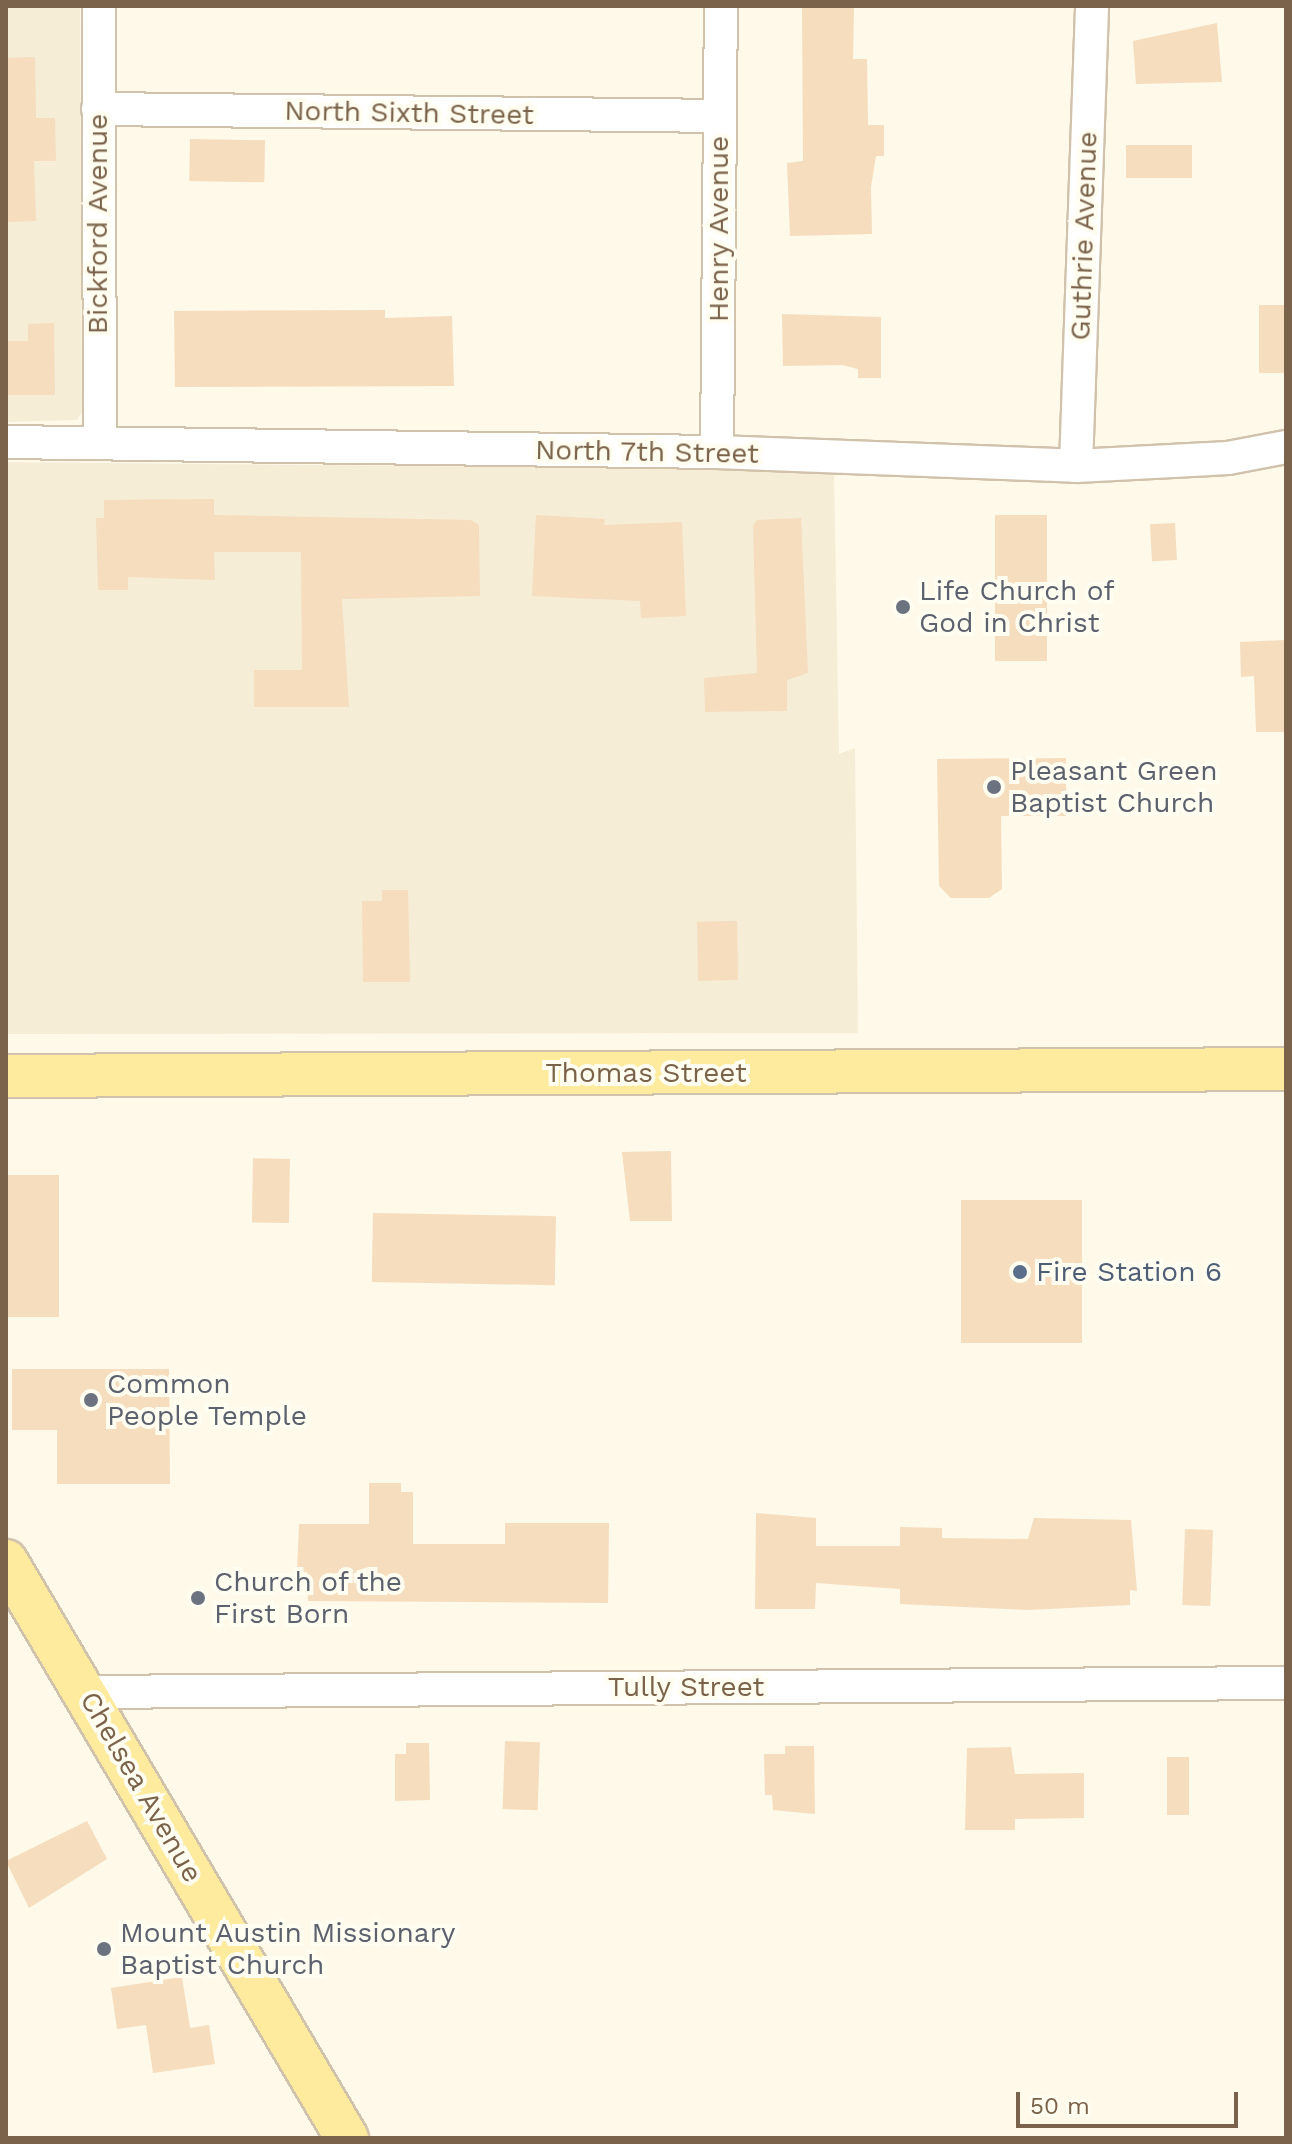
<!DOCTYPE html>
<style>
body{margin:0}
#map{position:relative;width:1292px;height:2144px;overflow:hidden;background:#fef9e8;font-family:"Work Sans",sans-serif}
div>[style]{position:absolute}
[style*='--x']{left:calc(var(--x)*1px);top:calc(var(--y)*1px);width:calc(var(--w)*1px);rotate:calc(var(--a)*1deg)}
.residential>*{inset:0;background:#f6edd6}
.building>*{inset:0;background:#f5ddbe;transform-origin:0 0}
.roads{filter:drop-shadow(2px 0 #d1c2ac) drop-shadow(-2px 0 #d1c2ac) drop-shadow(0 2px #d1c2ac) drop-shadow(0 -2px #d1c2ac)}
.minor>*{height:32px;margin:-16px;padding:0 16px;transform-origin:16px;border-radius:16px;background:#fff}
.major>*{height:42px;margin:-21px;padding:0 21px;transform-origin:21px;border-radius:21px;background:#ffeb9e}
.dots>*{width:22px;height:22px;translate:-50% -50%;box-sizing:border-box;border:4px solid #fffcf0;border-radius:50%}
span{translate:-50% -50%;white-space:nowrap;text-align:center;line-height:1.15;-webkit-text-stroke:8px #fffcf0;paint-order:stroke}
.street-label{font-size:28px;color:#7a634a}
.worship-label{font-size:28px;color:#5b616d}
.left{translate:0 -50%;text-align:left}
.service-label{font-size:28px;color:#4e5e75}
.frame{position:absolute;inset:0;border:8px solid #7a634a;pointer-events:none}
.scale{position:absolute;left:1016px;top:2092px;width:222px;height:36px;box-sizing:border-box;border:4px solid #7a634a;border-top:0;padding-left:10px;font-size:24px;line-height:28px;white-space:nowrap;color:#7a634a;-webkit-text-stroke:6px #fffcf0;paint-order:stroke}
</style>
<div id="map">
<div class="residential">
<i style="clip-path:polygon(6px 6px,80px 6px,82px 412px,77px 420px,6px 422px)"></i>
<i style="clip-path:polygon(6px 462px,834px 470px,839px 754px,855px 748px,858px 1033px,6px 1034px)"></i>
</div>
<div class="building">
<i style="clip-path:polygon(802px 6px,854px 6px,853px 59px,867px 59px,868px 125px,884px 125px,884px 156px,876px 156px,871px 187px,872px 234px,790px 236px,787px 163px,803px 161px)"></i>
<i style="clip-path:polygon(1217px 23px,1222px 82px,1136px 84px,1133px 41px)"></i>
<i style="clip-path:polygon(35px 57px,36px 118px,55px 118px,56px 161px,34px 161px,36px 221px,6px 222px,6px 58px)"></i>
<i style="left:190px;top:139px;width:75px;height:42px;rotate:1deg"></i>
<i style="left:1192px;top:145px;width:33px;height:66px;rotate:90deg"></i>
<i style="left:1259px;top:305px;width:27px;height:68px"></i>
<i style="clip-path:polygon(385px 310px,385px 318px,452px 316px,454px 386px,175px 387px,174px 311px)"></i>
<i style="clip-path:polygon(782px 314px,881px 317px,881px 378px,858px 378px,858px 369px,842px 365px,783px 366px)"></i>
<i style="clip-path:polygon(54px 323px,55px 395px,6px 395px,6px 341px,28px 341px,28px 324px)"></i>
<i style="clip-path:polygon(214px 499px,214px 515px,471px 520px,479px 525px,480px 596px,342px 599px,349px 707px,254px 707px,254px 670px,302px 670px,301px 552px,214px 552px,215px 580px,128px 577px,128px 590px,98px 590px,96px 518px,104px 518px,104px 500px)"></i>
<i style="clip-path:polygon(536px 515px,605px 519px,604px 525px,682px 522px,686px 616px,641px 618px,640px 601px,532px 596px)"></i>
<i style="left:1047px;top:515px;width:146px;height:52px;rotate:90deg"></i>
<i style="clip-path:polygon(801px 518px,808px 673px,787px 680px,787px 711px,705px 712px,704px 678px,757px 673px,753px 526px,757px 520px)"></i>
<i style="left:1175px;top:523px;width:37px;height:25px;rotate:87deg"></i>
<i style="clip-path:polygon(1286px 640px,1286px 732px,1256px 732px,1254px 676px,1241px 677px,1240px 642px)"></i>
<i style="clip-path:polygon(1066px 758px,1066px 816px,1001px 816px,1002px 889px,989px 898px,951px 898px,939px 886px,937px 759px)"></i>
<i style="clip-path:polygon(382px 890px,408px 890px,410px 982px,363px 982px,362px 901px,382px 901px)"></i>
<i style="left:737px;top:921px;width:59px;height:40px;rotate:89deg"></i>
<i style="clip-path:polygon(671px 1151px,672px 1221px,630px 1221px,622px 1152px)"></i>
<i style="left:290px;top:1159px;width:64px;height:37px;rotate:91deg"></i>
<i style="left:6px;top:1175px;width:53px;height:142px"></i>
<i style="left:961px;top:1200px;width:121px;height:143px"></i>
<i style="left:373px;top:1213px;width:183px;height:69px;rotate:1deg"></i>
<i style="clip-path:polygon(12px 1369px,169px 1369px,170px 1484px,57px 1484px,57px 1430px,12px 1430px)"></i>
<i style="clip-path:polygon(369px 1483px,401px 1483px,401px 1492px,413px 1492px,413px 1544px,505px 1544px,505px 1523px,609px 1523px,608px 1603px,308px 1601px,307px 1572px,297px 1572px,299px 1524px,369px 1524px)"></i>
<i style="clip-path:polygon(756px 1513px,816px 1518px,816px 1546px,900px 1546px,900px 1527px,942px 1528px,942px 1538px,1028px 1539px,1034px 1518px,1131px 1520px,1137px 1591px,1130px 1590px,1130px 1605px,1027px 1610px,900px 1604px,900px 1589px,816px 1583px,815px 1609px,755px 1609px)"></i>
<i style="left:1185px;top:1529px;width:28px;height:76px;rotate:2deg"></i>
<i style="left:505px;top:1741px;width:35px;height:68px;rotate:2deg"></i>
<i style="clip-path:polygon(406px 1743px,429px 1743px,430px 1800px,395px 1801px,395px 1754px,406px 1754px)"></i>
<i style="clip-path:polygon(785px 1746px,814px 1746px,815px 1814px,773px 1810px,772px 1795px,765px 1795px,764px 1754px,785px 1754px)"></i>
<i style="clip-path:polygon(1011px 1747px,1015px 1774px,1084px 1773px,1084px 1818px,1015px 1819px,1015px 1830px,965px 1830px,967px 1748px)"></i>
<i style="left:1189px;top:1757px;width:58px;height:22px;rotate:90deg"></i>
<i style="clip-path:polygon(87px 1821px,107px 1859px,29px 1908px,6px 1861px)"></i>
<i style="clip-path:polygon(182px 1977px,190px 2028px,209px 2025px,215px 2064px,153px 2073px,146px 2025px,117px 2029px,111px 1988px)"></i>
</div>
<div class="roads">
<div class="minor">
<i style="--x:99;--y:6;--w:436;--a:89.9"></i>
<i style="--x:98;--y:109;--w:622;--a:0.64"></i>
<i style="--x:6;--y:442;--w:711;--a:0.81"></i>
<i style="--x:717;--y:452;--w:359;--a:2.2"></i>
<i style="--x:1076;--y:466;--w:152;--a:-3"></i>
<i style="--x:1228;--y:458;--w:59;--a:-10.7"></i>
<i style="--x:717;--y:452;--w:446;--a:-89.5"></i>
<i style="--x:1076;--y:466;--w:460;--a:-88"></i>
<i style="--x:86;--y:1692;--w:1200;--a:-0.43"></i>
</div>
<div class="major">
<i style="--x:6;--y:1076;--w:1280;--a:-0.31"></i>
<i style="--x:6;--y:1561;--w:670;--a:59.42"></i>
</div>
</div>
<div class="dots">
<i style="left:903px;top:607px;background:#6b7280"></i>
<i style="left:994px;top:787px;background:#6b7280"></i>
<i style="left:1020px;top:1272px;background:#5c6f8a"></i>
<i style="left:91px;top:1400px;background:#6b7280"></i>
<i style="left:198px;top:1598px;background:#6b7280"></i>
<i style="left:104px;top:1949px;background:#6b7280"></i>
</div>
<div class="street-label">
<span style="left:409px;top:113px;rotate:1deg">North Sixth Street</span>
<span style="left:98px;top:224px;rotate:-90deg">Bickford Avenue</span>
<span style="left:719px;top:229px;rotate:-90deg">Henry Avenue</span>
<span style="left:1084px;top:236px;rotate:-88deg">Guthrie Avenue</span>
<span style="left:647px;top:452px;rotate:1deg">North 7th Street</span>
<span style="left:646px;top:1073px">Thomas Street</span>
<span style="left:686px;top:1687px">Tully Street</span>
<span style="left:141px;top:1787px;rotate:60deg">Chelsea Avenue</span>
</div>
<div class="worship-label">
<span class="left" style="left:919px;top:607px">Life Church of<br>God in Christ</span>
<span class="left" style="left:1010px;top:787px">Pleasant Green<br>Baptist Church</span>
<span class="left" style="left:107px;top:1400px">Common<br>People Temple</span>
<span class="left" style="left:214px;top:1598px">Church of the<br>First Born</span>
<span class="left" style="left:120px;top:1949px">Mount Austin Missionary<br>Baptist Church</span>
</div>
<div class="service-label">
<span class="left" style="left:1036px;top:1272px">Fire Station 6</span>
</div>
<div class="frame"></div>
<div class="scale">50 m</div>
</div>
